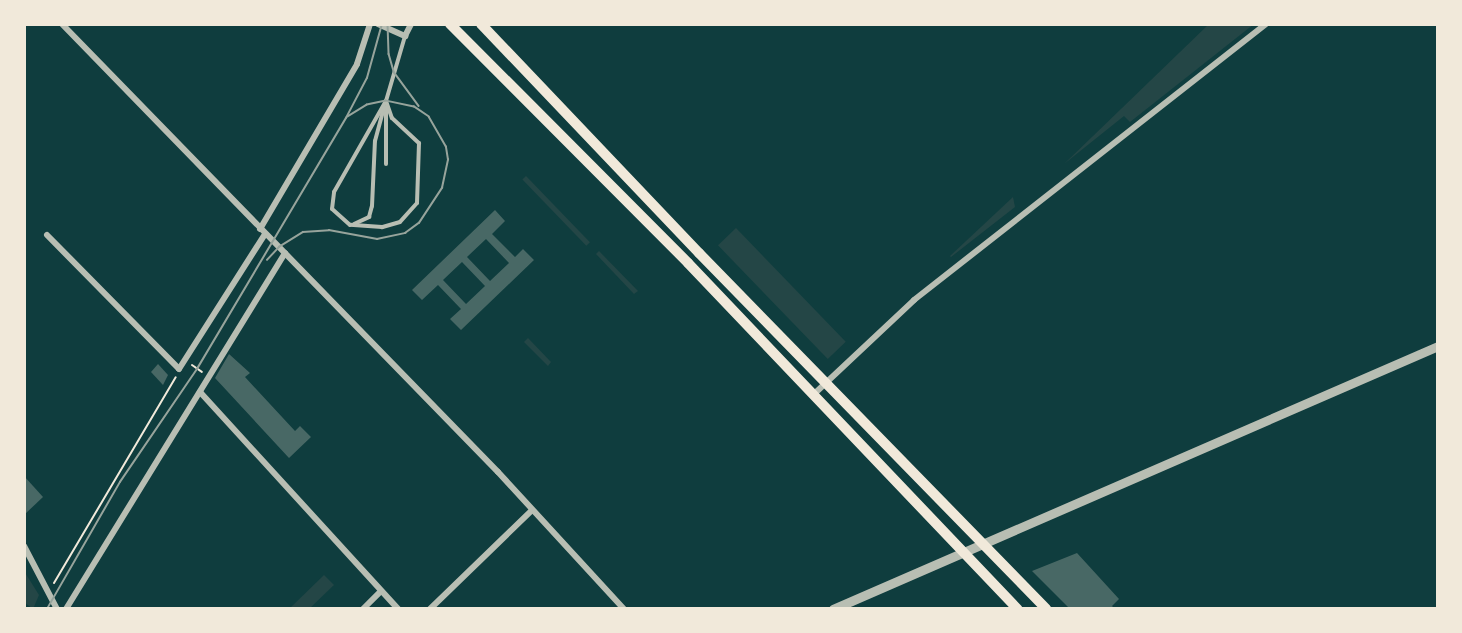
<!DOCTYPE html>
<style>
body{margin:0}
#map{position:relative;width:1462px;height:633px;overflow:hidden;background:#0f3d3e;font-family:Lato,sans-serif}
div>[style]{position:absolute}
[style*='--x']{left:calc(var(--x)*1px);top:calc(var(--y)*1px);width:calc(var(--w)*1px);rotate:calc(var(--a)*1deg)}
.green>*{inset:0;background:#244646;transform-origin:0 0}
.building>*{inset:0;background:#486865}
.path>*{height:2px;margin:-1px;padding:0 1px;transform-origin:1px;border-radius:1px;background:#f1e9da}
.service>*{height:4px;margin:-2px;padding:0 2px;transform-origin:2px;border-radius:2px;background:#b8beb3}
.minor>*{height:6px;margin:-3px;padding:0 3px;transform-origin:3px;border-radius:3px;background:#b8beb3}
.tertiary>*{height:9px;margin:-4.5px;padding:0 4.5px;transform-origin:4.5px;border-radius:4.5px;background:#b8beb3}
.secondary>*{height:10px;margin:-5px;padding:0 5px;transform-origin:5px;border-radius:5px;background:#f1e9da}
.tram>*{height:1.5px;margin:-0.75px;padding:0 0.75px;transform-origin:0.75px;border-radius:0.75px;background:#97a49c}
span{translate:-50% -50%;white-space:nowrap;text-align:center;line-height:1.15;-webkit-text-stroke:4.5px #f1e9da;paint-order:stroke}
.frame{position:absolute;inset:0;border:26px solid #f1e9da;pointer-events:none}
</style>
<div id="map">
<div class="green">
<i style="clip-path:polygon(1209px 24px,1254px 24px,1130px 122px,1124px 116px,1064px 164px)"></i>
<i style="left:526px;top:176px;width:92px;height:5px;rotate:46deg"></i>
<i style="clip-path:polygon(1013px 197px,1015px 207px,951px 257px,950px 256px)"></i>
<i style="left:736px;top:228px;width:158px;height:25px;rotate:46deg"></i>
<i style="clip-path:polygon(599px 251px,638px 291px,634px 294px,596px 254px)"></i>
<i style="clip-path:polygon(528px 338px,551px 362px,548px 366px,524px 342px)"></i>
<i style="clip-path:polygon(24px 571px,39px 595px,33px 609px,24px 602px)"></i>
<i style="clip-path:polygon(324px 575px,334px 585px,309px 609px,289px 609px)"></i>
</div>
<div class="building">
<i style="clip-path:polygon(evenodd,495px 210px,505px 221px,492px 234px,515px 257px,523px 249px,534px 260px,461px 330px,450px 319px,461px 309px,438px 285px,422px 300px,412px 290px,495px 210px,486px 239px,509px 263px,490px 281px,467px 257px,486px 239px,495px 210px,462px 262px,485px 286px,466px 304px,443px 280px,462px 262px)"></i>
<i style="clip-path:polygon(229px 354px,250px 373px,245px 377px,295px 431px,300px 426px,311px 437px,289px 458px,215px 378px)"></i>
<i style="clip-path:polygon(158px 364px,168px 375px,163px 385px,151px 372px)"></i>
<i style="clip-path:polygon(24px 476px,43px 497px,24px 515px)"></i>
<i style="clip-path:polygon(1077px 553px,1119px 599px,1112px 606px,1115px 609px,1070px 609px,1032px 571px)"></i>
</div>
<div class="path">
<i style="--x:192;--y:365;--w:12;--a:35"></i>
<i style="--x:54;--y:583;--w:239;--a:-59.4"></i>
</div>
<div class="service">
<i style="--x:386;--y:101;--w:18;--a:71"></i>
<i style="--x:392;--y:118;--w:37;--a:43"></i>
<i style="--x:419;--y:143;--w:60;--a:91.9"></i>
<i style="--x:417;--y:203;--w:25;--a:132"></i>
<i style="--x:400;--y:222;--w:19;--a:164"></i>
<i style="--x:382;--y:227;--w:32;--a:-176"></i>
<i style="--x:350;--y:225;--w:24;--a:-138"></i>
<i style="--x:332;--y:209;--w:17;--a:-83"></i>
<i style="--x:334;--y:192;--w:105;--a:-60.3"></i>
<i style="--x:386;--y:101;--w:68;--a:-73.7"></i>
<i style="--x:386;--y:164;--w:57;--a:-90"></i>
<i style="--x:354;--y:224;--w:17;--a:-25"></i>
<i style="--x:369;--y:217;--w:11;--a:-75"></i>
<i style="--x:372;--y:206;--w:65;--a:-87.4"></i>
<i style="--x:375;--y:141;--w:34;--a:-75"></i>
</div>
<div class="minor">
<i style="--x:62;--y:24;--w:625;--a:45.78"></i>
<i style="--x:498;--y:472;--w:186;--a:47.4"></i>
<i style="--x:378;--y:24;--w:30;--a:24"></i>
<i style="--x:405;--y:36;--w:13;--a:-63"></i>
<i style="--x:260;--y:229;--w:191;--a:-59.5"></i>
<i style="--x:357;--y:64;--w:42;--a:-72"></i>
<i style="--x:47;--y:235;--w:188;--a:45.4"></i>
<i style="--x:179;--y:369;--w:160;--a:-57.5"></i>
<i style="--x:200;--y:392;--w:294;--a:47.6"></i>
<i style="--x:813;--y:395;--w:139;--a:-43.2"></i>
<i style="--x:914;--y:300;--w:447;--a:-38.1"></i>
<i style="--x:24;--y:546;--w:71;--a:62.4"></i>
<i style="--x:66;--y:609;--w:418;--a:-58.4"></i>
<i style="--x:363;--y:609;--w:25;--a:-45"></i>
<i style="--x:430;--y:609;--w:141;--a:-44.1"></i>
</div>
<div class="tertiary">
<i style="--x:833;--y:609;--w:660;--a:-23.5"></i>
</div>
<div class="secondary">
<i style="--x:450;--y:24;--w:337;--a:45.1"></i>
<i style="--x:688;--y:263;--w:478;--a:46.4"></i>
<i style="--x:481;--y:24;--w:316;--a:46.4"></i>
<i style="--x:699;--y:253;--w:497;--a:45.7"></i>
</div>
<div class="tram">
<i style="--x:388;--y:24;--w:30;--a:88"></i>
<i style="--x:389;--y:54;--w:19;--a:74"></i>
<i style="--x:394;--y:72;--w:42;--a:53.7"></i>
<i style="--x:267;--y:260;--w:18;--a:-47"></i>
<i style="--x:279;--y:247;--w:28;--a:-32"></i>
<i style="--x:303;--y:232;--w:26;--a:-4"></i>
<i style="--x:329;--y:230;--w:49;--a:10.6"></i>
<i style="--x:377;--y:239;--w:29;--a:-12"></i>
<i style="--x:405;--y:233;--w:17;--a:-36"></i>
<i style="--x:419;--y:223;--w:42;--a:-56.7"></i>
<i style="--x:442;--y:188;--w:29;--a:-78"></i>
<i style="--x:448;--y:160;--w:13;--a:-99"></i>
<i style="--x:446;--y:147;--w:34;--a:-120"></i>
<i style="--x:429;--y:117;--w:18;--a:-146"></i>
<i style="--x:414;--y:107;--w:29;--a:-168"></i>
<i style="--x:386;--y:101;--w:19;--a:168"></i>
<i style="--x:367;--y:105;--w:22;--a:148"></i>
<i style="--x:47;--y:609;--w:146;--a:-60.1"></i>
<i style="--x:120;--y:482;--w:137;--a:-55.7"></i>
<i style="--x:197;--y:369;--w:292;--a:-59.3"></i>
<i style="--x:346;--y:118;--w:45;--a:-62.3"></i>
<i style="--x:367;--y:78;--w:56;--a:-74.5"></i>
</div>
<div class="frame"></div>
</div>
